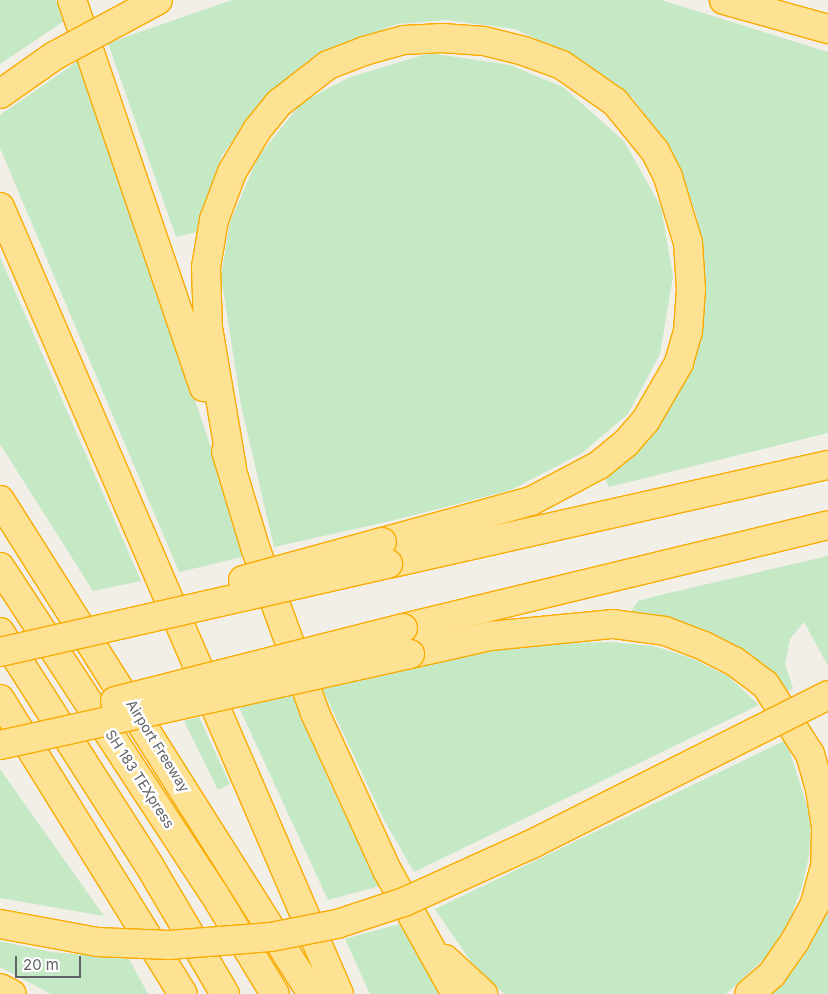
<!DOCTYPE html>
<style>
body{margin:0}
#map{position:relative;width:828px;height:994px;overflow:hidden;background:#f1efe8;font-family:Inter,sans-serif}
div>[style]{position:absolute}
[style*='--x']{left:calc(var(--x)*1px);top:calc(var(--y)*1px);width:calc(var(--w)*1px);rotate:calc(var(--a)*1deg)}
.green>*{inset:0;background:#c5e8c5}
.roads{filter:drop-shadow(1px 0 #f9ab00) drop-shadow(-1px 0 #f9ab00) drop-shadow(0 1px #f9ab00) drop-shadow(0 -1px #f9ab00)}
.highway>*{height:28px;margin:-14px;padding:0 14px;transform-origin:14px;border-radius:14px;background:#fde293}
.bridges{filter:drop-shadow(1px 0 #f9ab00) drop-shadow(-1px 0 #f9ab00) drop-shadow(0 1px #f9ab00) drop-shadow(0 -1px #f9ab00)}
.highway-bridge>*{height:28px;margin:-14px;padding:0 14px;transform-origin:14px;border-radius:14px;background:#fde293}
span{translate:-50% -50%;white-space:nowrap;text-align:center;line-height:1.15;-webkit-text-stroke:5px #fff;paint-order:stroke}
.street-label{font-size:14px;color:#5f6368}
.scale{position:absolute;left:15px;top:956px;width:66px;height:22px;box-sizing:border-box;border:2px solid #5f6368;border-top:0;padding-left:6px;font-size:15px;line-height:18px;white-space:nowrap;color:#5f6368;-webkit-text-stroke:4px #fff;paint-order:stroke}
</style>
<div id="map">
<div class="green">
<i style="clip-path:polygon(0 0,64px 0,70px 17px,0 64px)"></i>
<i style="clip-path:polygon(232px 0,661px 0,828px 52px,828px 433px,609px 487px,605px 478px,631px 457px,652px 433px,695px 339px,705px 282px,697px 217px,680px 168px,633px 98px,582px 60px,515px 29px,446px 20px,397px 24px,336px 47px,295px 73px,263px 101px,222px 155px,201px 231px,176px 237px,108px 43px)"></i>
<i style="clip-path:polygon(430px 53px,510px 65px,563px 87px,624px 141px,661px 207px,673px 276px,660px 354px,628px 414px,582px 453px,511px 490px,399px 519px,274px 547px,241px 405px,221px 276px,230px 222px,258px 157px,302px 102px,350px 77px)"></i>
<i style="clip-path:polygon(81px 59px,247px 556px,179px 572px,0 148px,0 115px)"></i>
<i style="clip-path:polygon(0 257px,141px 581px,93px 591px,0 444px)"></i>
<i style="clip-path:polygon(828px 556px,828px 666px,804px 622px,790px 639px,785px 664px,793px 688px,786px 693px,637px 619px,632px 610px,638px 601px,656px 596px)"></i>
<i style="clip-path:polygon(611px 642px,654px 646px,691px 658px,728px 676px,759px 705px,414px 872px,384px 820px,322px 688px,407px 665px,467px 655px,537px 644px)"></i>
<i style="clip-path:polygon(292px 693px,330px 784px,380px 886px,328px 900px,238px 705px)"></i>
<i style="clip-path:polygon(199px 717px,230px 784px,218px 790px,184px 721px)"></i>
<i style="clip-path:polygon(786px 740px,811px 818px,809px 855px,802px 887px,787px 926px,768px 955px,726px 994px,505px 994px,478px 972px,435px 909px)"></i>
<i style="clip-path:polygon(0 769px,104px 916px,0 898px)"></i>
<i style="clip-path:polygon(828px 893px,828px 994px,769px 994px,788px 975px,817px 930px)"></i>
<i style="clip-path:polygon(399px 924px,443px 994px,370px 994px,345px 939px)"></i>
<i style="clip-path:polygon(0 941px,50px 952px,129px 959px,148px 994px,51px 994px,0 967px)"></i>
</div>
<div class="roads">
<div class="highway">
<i style="--x:72;--y:0;--w:409;--a:71.2"></i>
<i style="--x:724;--y:0;--w:108;--a:15.6"></i>
<i style="--x:0;--y:207;--w:857;--a:66.7"></i>
<i style="--x:226;--y:451;--w:100;--a:73.2"></i>
<i style="--x:255;--y:547;--w:177;--a:70.1"></i>
<i style="--x:315;--y:713;--w:173;--a:65.4"></i>
<i style="--x:387;--y:870;--w:142;--a:60.9"></i>
<i style="--x:232;--y:468;--w:142;--a:-99.7"></i>
<i style="--x:208;--y:328;--w:61;--a:-91.9"></i>
<i style="--x:206;--y:267;--w:48;--a:-80.3"></i>
<i style="--x:214;--y:220;--w:51;--a:-69.4"></i>
<i style="--x:232;--y:172;--w:49;--a:-59.2"></i>
<i style="--x:257;--y:130;--w:35;--a:-51"></i>
<i style="--x:279;--y:103;--w:62;--a:-37.8"></i>
<i style="--x:328;--y:65;--w:39;--a:-21"></i>
<i style="--x:364;--y:51;--w:41;--a:-15.4"></i>
<i style="--x:404;--y:40;--w:38;--a:-3"></i>
<i style="--x:442;--y:38;--w:42;--a:4.1"></i>
<i style="--x:484;--y:41;--w:41;--a:14"></i>
<i style="--x:524;--y:51;--w:40;--a:20.2"></i>
<i style="--x:562;--y:65;--w:65;--a:34.9"></i>
<i style="--x:615;--y:102;--w:63;--a:50.8"></i>
<i style="--x:655;--y:151;--w:29;--a:63"></i>
<i style="--x:668;--y:177;--w:69;--a:73.1"></i>
<i style="--x:688;--y:243;--w:46;--a:86.3"></i>
<i style="--x:691;--y:289;--w:42;--a:94.1"></i>
<i style="--x:688;--y:331;--w:33;--a:106"></i>
<i style="--x:679;--y:363;--w:66;--a:120.1"></i>
<i style="--x:646;--y:420;--w:30;--a:131"></i>
<i style="--x:626;--y:443;--w:35;--a:141"></i>
<i style="--x:599;--y:465;--w:77;--a:152.1"></i>
<i style="--x:531;--y:501;--w:155;--a:164.6"></i>
<i style="--x:0;--y:500;--w:584;--a:57.72"></i>
<i style="--x:388;--y:564;--w:451;--a:-12.7"></i>
<i style="--x:0;--y:567;--w:389;--a:56.8"></i>
<i style="--x:213;--y:892;--w:119;--a:58.7"></i>
<i style="--x:403;--y:628;--w:437;--a:-13.6"></i>
<i style="--x:0;--y:632;--w:277;--a:57.4"></i>
<i style="--x:149;--y:865;--w:150;--a:59.5"></i>
<i style="--x:410;--y:654;--w:82;--a:-12.7"></i>
<i style="--x:490;--y:636;--w:124;--a:-5.6"></i>
<i style="--x:613;--y:624;--w:52;--a:7.7"></i>
<i style="--x:665;--y:631;--w:42;--a:21"></i>
<i style="--x:704;--y:646;--w:34;--a:27"></i>
<i style="--x:734;--y:661;--w:39;--a:37"></i>
<i style="--x:765;--y:684;--w:83;--a:57.3"></i>
<i style="--x:810;--y:754;--w:36;--a:74"></i>
<i style="--x:820;--y:789;--w:38;--a:81"></i>
<i style="--x:826;--y:827;--w:39;--a:91"></i>
<i style="--x:825;--y:866;--w:39;--a:105"></i>
<i style="--x:815;--y:904;--w:42;--a:118.4"></i>
<i style="--x:795;--y:941;--w:40;--a:124.9"></i>
<i style="--x:772;--y:974;--w:30;--a:139"></i>
<i style="--x:0;--y:699;--w:347;--a:58.2"></i>
<i style="--x:445;--y:959;--w:52;--a:42.6"></i>
<i style="--x:0;--y:988;--w:13;--a:27"></i>
</div>
</div>
<div class="bridges">
<div class="highway-bridge">
<i style="--x:0;--y:94;--w:66;--a:-35.1"></i>
<i style="--x:54;--y:56;--w:118;--a:-28.3"></i>
<i style="--x:243;--y:580;--w:144;--a:-15.3"></i>
<i style="--x:0;--y:652;--w:398;--a:-12.8"></i>
<i style="--x:115;--y:701;--w:297;--a:-14.2"></i>
<i style="--x:0;--y:745;--w:420;--a:-12.5"></i>
<i style="--x:0;--y:924;--w:99;--a:10.5"></i>
<i style="--x:97;--y:942;--w:72;--a:2.4"></i>
<i style="--x:169;--y:945;--w:102;--a:-4.5"></i>
<i style="--x:271;--y:937;--w:67;--a:-11.1"></i>
<i style="--x:337;--y:924;--w:71;--a:-18.2"></i>
<i style="--x:404;--y:902;--w:141;--a:-24.4"></i>
<i style="--x:532;--y:844;--w:331;--a:-26.7"></i>
</div>
</div>
<div class="street-label">
<span style="left:158px;top:746px;rotate:58deg">Airport Freeway</span>
<span style="left:140px;top:779px;rotate:57deg">SH 183 TEXpress</span>
</div>
<div class="scale">20 m</div>
</div>
